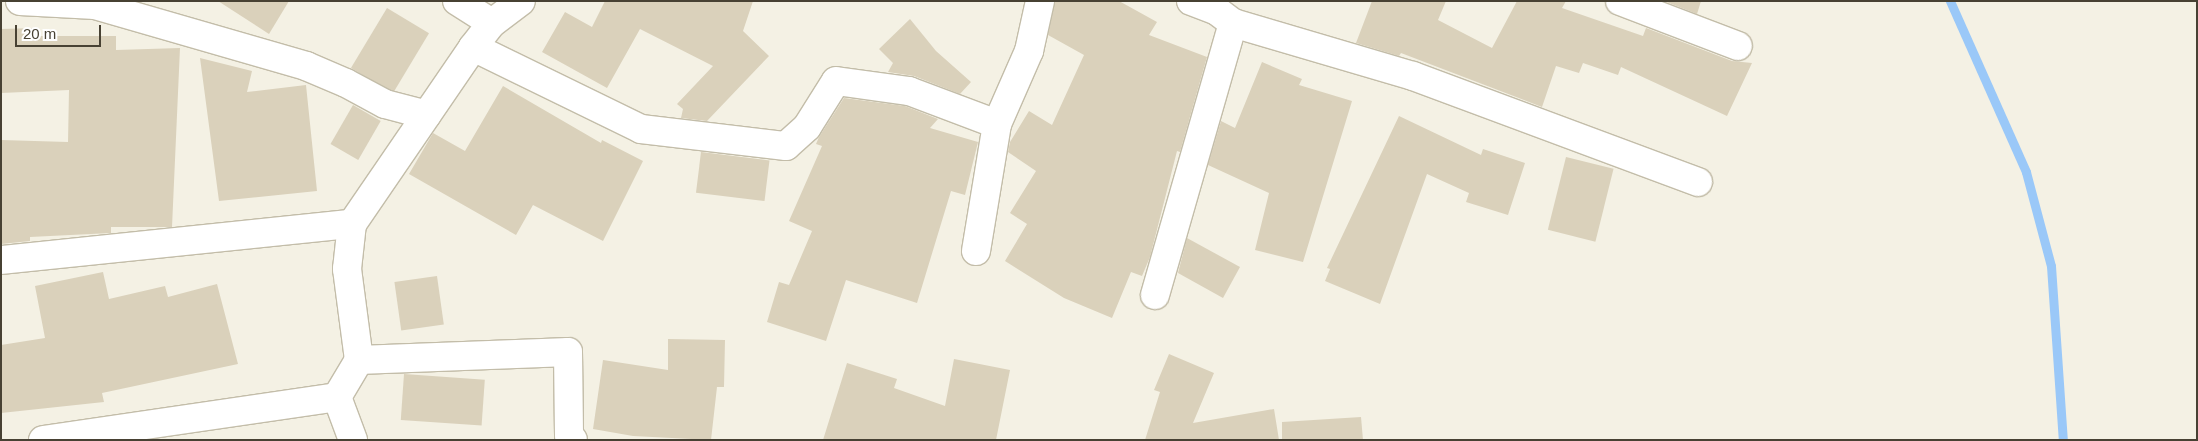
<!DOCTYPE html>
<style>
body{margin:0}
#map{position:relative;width:2198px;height:441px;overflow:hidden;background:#f4f1e4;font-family:Helvetica,sans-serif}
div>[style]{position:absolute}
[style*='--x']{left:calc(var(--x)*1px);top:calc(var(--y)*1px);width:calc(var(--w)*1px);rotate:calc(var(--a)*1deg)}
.stream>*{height:9px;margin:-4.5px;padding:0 4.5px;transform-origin:4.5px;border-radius:4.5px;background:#9ac8f8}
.building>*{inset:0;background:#dad1bb;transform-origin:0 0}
.roads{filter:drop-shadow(1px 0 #c3bda9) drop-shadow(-1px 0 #c3bda9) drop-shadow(0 1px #c3bda9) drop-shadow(0 -1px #c3bda9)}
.minor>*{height:28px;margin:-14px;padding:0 14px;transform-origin:14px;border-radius:14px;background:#fff}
span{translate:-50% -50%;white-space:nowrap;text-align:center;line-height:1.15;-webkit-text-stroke:4px #fff;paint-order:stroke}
.frame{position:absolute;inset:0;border:2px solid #474133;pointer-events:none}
.scale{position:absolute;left:15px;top:25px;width:86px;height:22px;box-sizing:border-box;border:2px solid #474133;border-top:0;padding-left:6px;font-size:15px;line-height:18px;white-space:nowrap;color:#474133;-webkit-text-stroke:4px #fff;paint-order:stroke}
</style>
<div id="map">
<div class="stream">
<i style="--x:1950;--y:1;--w:187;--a:66"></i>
<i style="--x:2026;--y:172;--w:97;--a:75.1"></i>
<i style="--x:2051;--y:266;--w:174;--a:86.1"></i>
</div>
<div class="building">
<i style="clip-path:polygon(218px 1px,289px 1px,269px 34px)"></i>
<i style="clip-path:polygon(605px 1px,753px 1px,743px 31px,769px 56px,707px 121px,681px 118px,683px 109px,677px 104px,713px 66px,640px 29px,607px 88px,542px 52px,565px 12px,592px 27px)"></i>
<i style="clip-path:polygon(1055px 1px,1119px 1px,1157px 22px,1149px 35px,1207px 57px,1180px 152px,1177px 151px,1150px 257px,1142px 276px,1131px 272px,1112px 318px,1064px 298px,1005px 261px,1027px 224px,1010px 213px,1036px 171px,1008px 152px,1010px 142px,1029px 111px,1052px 125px,1084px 55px,1048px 35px)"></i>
<i style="clip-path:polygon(1372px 1px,1446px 1px,1438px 20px,1492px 48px,1517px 1px,1566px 1px,1562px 8px,1643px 36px,1646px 28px,1732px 61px,1752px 63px,1727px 116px,1621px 67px,1618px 75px,1583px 63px,1579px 73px,1556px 66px,1542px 107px,1401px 53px,1399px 56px,1356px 43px)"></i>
<i style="clip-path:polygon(1664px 1px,1701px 1px,1697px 14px)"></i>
<i style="left:387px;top:8px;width:49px;height:70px;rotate:31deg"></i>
<i style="clip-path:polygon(910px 19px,936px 51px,971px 82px,960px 94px,914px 76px,888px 72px,893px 63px,879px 49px)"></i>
<i style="clip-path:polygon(35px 28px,35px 36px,116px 36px,116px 50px,180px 48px,172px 227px,111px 227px,111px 233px,30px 237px,30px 241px,1px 244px,1px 140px,68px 142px,69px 90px,1px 93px,1px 29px)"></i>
<i style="clip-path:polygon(200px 58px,252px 71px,247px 92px,306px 85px,317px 191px,219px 201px)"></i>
<i style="clip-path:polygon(1262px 62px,1302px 79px,1299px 85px,1352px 101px,1303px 262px,1255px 250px,1269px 193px,1208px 165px,1221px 121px,1235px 128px)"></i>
<i style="clip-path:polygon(503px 86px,601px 143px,602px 140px,643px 161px,603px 241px,533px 205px,516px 235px,409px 174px,433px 133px,465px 151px)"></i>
<i style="clip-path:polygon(844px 98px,905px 106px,938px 119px,930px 128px,978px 142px,965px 195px,951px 191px,917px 303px,846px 280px,826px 341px,767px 322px,779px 282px,789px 285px,812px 231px,789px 221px,822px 146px,816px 144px,819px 137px)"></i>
<i style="left:353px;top:105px;width:32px;height:45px;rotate:30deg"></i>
<i style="clip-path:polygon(1399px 116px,1481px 155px,1483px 149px,1525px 163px,1508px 215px,1466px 202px,1469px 193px,1427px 174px,1380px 304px,1325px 281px,1330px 269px,1327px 268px)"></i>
<i style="left:701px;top:152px;width:69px;height:41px;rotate:7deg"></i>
<i style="left:1566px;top:157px;width:49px;height:75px;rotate:14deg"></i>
<i style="clip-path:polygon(1187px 238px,1240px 267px,1223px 298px,1178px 273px)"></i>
<i style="clip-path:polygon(103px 272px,109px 299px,165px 286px,168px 297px,217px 284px,238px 364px,102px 393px,104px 402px,1px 413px,1px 345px,45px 338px,35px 286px)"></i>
<i style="left:437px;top:276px;width:49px;height:43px;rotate:82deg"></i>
<i style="clip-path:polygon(668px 339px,725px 340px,724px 387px,717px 387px,711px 440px,633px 436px,593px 429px,603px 360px,668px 370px)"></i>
<i style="clip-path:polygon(1169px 354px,1214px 373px,1193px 423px,1274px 409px,1279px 440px,1145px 440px,1160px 392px,1154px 390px)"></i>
<i style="clip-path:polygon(954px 359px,1010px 370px,996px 440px,823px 440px,847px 363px,897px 379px,894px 388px,945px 406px)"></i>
<i style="left:404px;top:374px;width:81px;height:46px;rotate:4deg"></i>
<i style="clip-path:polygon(1361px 417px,1363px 440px,1282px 440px,1282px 422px)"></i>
</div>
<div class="roads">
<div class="minor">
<i style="--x:20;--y:1;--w:75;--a:3.1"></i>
<i style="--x:95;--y:5;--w:220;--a:16.1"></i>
<i style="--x:306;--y:66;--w:43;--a:23"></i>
<i style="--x:346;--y:83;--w:44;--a:28.3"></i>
<i style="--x:385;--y:104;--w:43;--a:14.7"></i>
<i style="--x:457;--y:1;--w:41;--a:32.2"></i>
<i style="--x:1191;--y:1;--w:28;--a:21"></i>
<i style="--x:1217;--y:11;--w:20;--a:37"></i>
<i style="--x:1233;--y:23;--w:188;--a:16.4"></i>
<i style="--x:1413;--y:76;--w:304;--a:20.4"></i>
<i style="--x:1620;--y:1;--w:126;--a:20.9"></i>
<i style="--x:473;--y:47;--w:187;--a:26"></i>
<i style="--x:641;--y:129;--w:146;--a:6.7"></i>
<i style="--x:786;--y:146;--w:28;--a:-42"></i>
<i style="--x:807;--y:127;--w:54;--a:-57.8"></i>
<i style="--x:836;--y:81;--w:74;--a:7.8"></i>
<i style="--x:909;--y:91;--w:94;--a:20.6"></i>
<i style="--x:976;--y:251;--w:129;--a:-80.6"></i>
<i style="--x:997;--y:124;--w:80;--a:-66.3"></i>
<i style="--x:1029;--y:51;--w:51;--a:-77.6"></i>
<i style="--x:1;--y:260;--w:353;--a:-5.9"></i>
<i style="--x:1155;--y:295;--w:283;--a:-74"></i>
<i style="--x:359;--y:360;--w:209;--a:-2.2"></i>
<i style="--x:568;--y:352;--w:83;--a:89.3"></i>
<i style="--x:569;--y:435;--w:6;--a:51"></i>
<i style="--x:43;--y:440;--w:297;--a:-8.3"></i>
<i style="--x:353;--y:440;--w:46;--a:-110.4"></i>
<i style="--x:337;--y:397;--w:43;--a:-59.3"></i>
<i style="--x:359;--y:360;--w:92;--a:-97.5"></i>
<i style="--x:347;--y:269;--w:45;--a:-83.7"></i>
<i style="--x:352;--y:224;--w:214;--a:-55.6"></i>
<i style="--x:473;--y:47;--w:31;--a:-52"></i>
<i style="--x:492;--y:23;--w:36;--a:-37"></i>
</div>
</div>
<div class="frame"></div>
<div class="scale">20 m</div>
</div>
